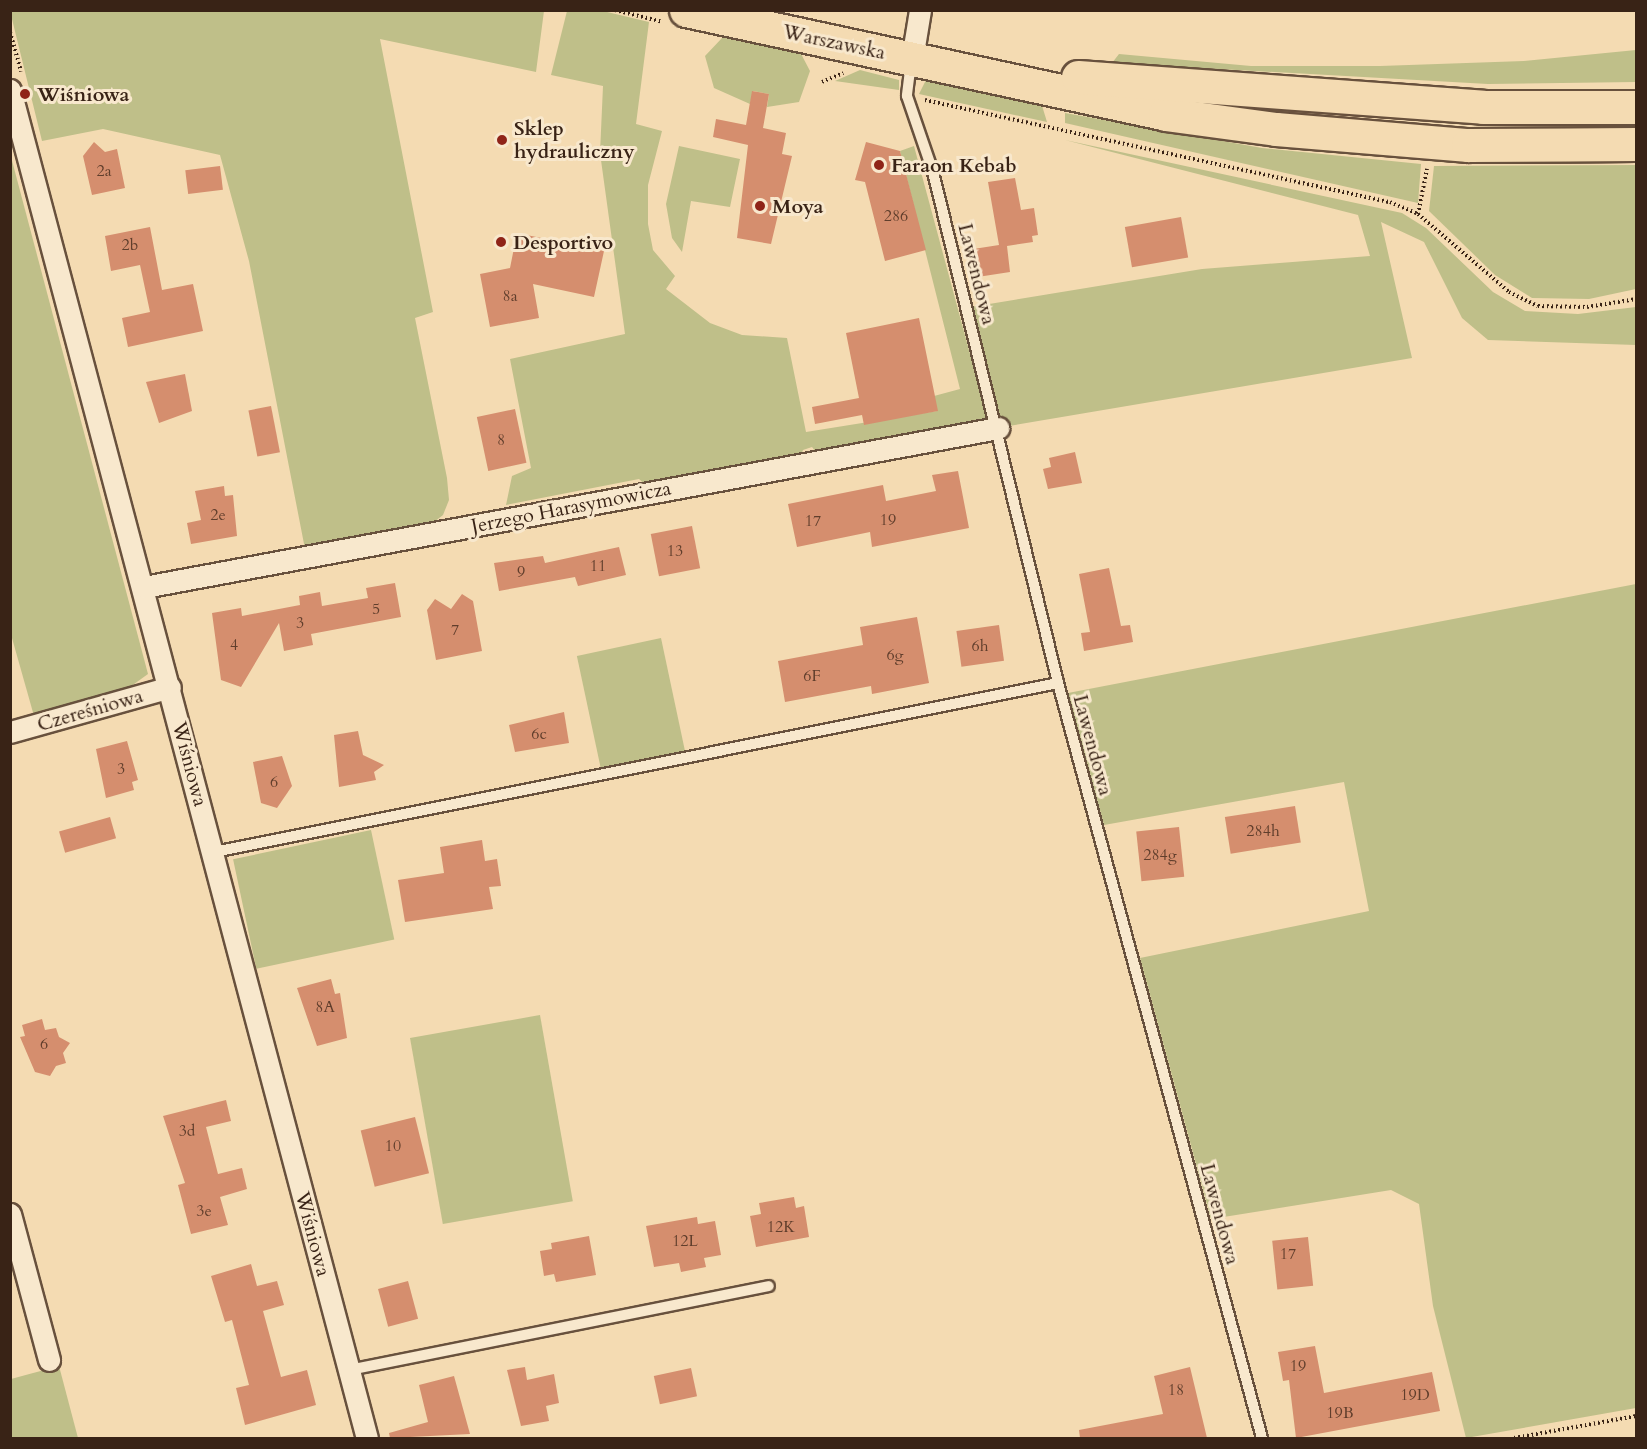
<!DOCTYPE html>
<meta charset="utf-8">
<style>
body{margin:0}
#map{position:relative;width:1647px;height:1449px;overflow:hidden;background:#f4dbb2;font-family:Cardo,serif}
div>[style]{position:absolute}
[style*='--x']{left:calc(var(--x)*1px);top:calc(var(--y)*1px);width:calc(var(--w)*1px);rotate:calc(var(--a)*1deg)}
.green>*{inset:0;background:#bfbf89;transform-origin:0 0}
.building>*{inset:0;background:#d58e6e;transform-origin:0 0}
.path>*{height:4px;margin-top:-2px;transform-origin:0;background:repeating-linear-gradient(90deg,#392316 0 1.5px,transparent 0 4.5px)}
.roads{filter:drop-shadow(2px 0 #68513d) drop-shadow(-2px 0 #68513d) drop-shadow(0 2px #68513d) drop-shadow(0 -2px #68513d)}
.service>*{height:10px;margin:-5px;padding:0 5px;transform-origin:5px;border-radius:5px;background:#f8e8cd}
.minor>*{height:21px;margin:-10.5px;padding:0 10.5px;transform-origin:10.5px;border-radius:10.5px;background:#f8e8cd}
.primary>*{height:33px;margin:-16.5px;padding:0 16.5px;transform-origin:16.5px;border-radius:16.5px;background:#f4dbb2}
.dots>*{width:16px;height:16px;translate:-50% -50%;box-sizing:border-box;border:3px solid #f8e8cd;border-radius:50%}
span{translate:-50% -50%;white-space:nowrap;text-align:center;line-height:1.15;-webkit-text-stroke:6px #f8e8cd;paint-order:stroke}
.number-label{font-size:16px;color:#603e2c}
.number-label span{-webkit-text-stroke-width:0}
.street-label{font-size:20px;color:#392316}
.poi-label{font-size:20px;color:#392316;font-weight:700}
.left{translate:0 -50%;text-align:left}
.frame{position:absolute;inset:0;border:12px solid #392316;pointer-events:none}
</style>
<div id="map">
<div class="green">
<i style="clip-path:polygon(10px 11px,544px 11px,536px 72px,380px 39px,433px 312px,415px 318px,447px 478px,449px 500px,443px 515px,429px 526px,305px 549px,249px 261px,220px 155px,103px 129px,42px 141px)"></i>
<i style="clip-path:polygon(567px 11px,603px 11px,649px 22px,636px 124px,662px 131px,648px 185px,648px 224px,653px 250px,675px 276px,666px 289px,710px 323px,742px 335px,787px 338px,806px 432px,937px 411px,934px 396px,960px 389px,900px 151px,914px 146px,987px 417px,983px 425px,819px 456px,812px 447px,803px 450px,799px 460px,650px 489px,639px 479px,506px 505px,512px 476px,531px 468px,510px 359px,625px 334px,600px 153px,603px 86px,551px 75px)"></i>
<i style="clip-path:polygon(735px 34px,798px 48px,810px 71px,799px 102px,767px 107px,769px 94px,753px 91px,750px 104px,714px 88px,705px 56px,722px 38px)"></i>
<i style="clip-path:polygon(1636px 50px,1636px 82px,1488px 84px,1112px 63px,1119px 54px,1251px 66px,1380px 66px,1524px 61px)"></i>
<i style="clip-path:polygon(860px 70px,899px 80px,899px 90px,835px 81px)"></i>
<i style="clip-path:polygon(927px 78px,1040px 99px,1047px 122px,919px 94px)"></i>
<i style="clip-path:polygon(1065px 113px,1262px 148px,1421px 164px,1418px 203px,1065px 123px)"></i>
<i style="clip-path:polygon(1065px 140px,1402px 213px,1426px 228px,1493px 292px,1525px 311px,1578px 314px,1636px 307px,1636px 345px,1488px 340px,1462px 318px,1424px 242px,1381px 222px,1412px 358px,1003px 427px,971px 307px,1202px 269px,1370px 256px,1358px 215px)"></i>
<i style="clip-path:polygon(679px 146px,740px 159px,730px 207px,691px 201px,682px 252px,672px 238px,666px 204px)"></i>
<i style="clip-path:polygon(10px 153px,148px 674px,123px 692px,34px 716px,10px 631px)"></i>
<i style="clip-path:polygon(1636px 165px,1636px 289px,1589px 299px,1532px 298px,1495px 275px,1429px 211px,1434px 166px)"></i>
<i style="clip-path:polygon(1636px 584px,1636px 1408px,1466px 1438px,1433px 1306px,1419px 1204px,1391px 1190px,1211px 1219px,1140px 958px,1369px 911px,1344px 782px,1104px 825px,1068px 693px)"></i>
<i style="left:661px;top:638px;width:119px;height:86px;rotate:78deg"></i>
<i style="left:371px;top:830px;width:112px;height:141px;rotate:78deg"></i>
<i style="left:540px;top:1015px;width:189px;height:132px;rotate:80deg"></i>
<i style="clip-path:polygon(59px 1366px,78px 1438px,11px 1438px,11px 1379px)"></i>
</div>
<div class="building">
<i style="clip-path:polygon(752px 91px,769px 94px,763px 128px,786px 133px,782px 154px,792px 156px,771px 244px,737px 238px,748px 145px,713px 137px,716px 119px,746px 125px)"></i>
<i style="clip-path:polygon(94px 142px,105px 152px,117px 149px,125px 188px,92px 195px,83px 156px)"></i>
<i style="clip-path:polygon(866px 142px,900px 151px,926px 250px,885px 261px,865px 182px,855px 180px)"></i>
<i style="left:220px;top:166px;width:24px;height:35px;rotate:83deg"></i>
<i style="clip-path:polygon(1015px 178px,1021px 210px,1034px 208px,1038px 235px,1032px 236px,1033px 242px,1007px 246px,1010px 272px,971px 278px,967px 250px,999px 245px,988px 182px)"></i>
<i style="left:1181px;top:217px;width:41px;height:57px;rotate:80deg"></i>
<i style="clip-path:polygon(150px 227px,162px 290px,193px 284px,203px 331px,128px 347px,122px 318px,150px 312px,140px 265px,111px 271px,105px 236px)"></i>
<i style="clip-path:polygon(517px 233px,604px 251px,594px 297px,533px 284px,539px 318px,490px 327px,480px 274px,510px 268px)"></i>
<i style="clip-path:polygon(919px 318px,938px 411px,864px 425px,862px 415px,815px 424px,812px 407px,859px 398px,846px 333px)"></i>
<i style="clip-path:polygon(185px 374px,192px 411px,159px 423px,146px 382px)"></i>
<i style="left:271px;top:406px;width:47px;height:23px;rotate:79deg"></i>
<i style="left:515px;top:409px;width:55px;height:39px;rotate:78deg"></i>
<i style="clip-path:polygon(1075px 452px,1082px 483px,1048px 489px,1043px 469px,1051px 467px,1049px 458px)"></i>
<i style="clip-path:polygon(958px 471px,969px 528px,872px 547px,870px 532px,797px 547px,788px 504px,883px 485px,886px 501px,936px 491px,932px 475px)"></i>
<i style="clip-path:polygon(224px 486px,225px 496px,233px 495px,237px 536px,191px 544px,187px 523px,201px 520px,195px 491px)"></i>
<i style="left:692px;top:526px;width:43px;height:42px;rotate:79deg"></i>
<i style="clip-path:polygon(619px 547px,626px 575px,578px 586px,575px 577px,499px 591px,494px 563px,543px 556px,545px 563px)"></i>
<i style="clip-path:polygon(1109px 568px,1121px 626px,1130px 625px,1133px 642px,1084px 651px,1081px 633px,1090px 632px,1079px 574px)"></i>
<i style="clip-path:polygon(395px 583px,401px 617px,311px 634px,313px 645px,284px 651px,279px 623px,241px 687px,221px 680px,212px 613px,241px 608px,242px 616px,300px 605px,299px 596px,320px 592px,322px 606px,368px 598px,366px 588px)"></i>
<i style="clip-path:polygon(462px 594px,473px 601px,482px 651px,436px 660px,427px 610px,435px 599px,451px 609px)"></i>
<i style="clip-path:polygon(917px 617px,929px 683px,872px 694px,871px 686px,785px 702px,778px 661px,863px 645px,860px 627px)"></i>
<i style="left:999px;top:625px;width:36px;height:43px;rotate:82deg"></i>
<i style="clip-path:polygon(564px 712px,569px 743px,515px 752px,509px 725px)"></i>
<i style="clip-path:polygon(358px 731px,363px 755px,384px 765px,374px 772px,376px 780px,339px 787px,334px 735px)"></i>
<i style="clip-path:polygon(127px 741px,138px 780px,132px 782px,134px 790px,106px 798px,96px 749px)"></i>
<i style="clip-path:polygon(282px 756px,292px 786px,277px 808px,261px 803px,253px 762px)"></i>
<i style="left:1295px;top:806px;width:37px;height:71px;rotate:81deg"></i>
<i style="left:110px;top:817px;width:22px;height:53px;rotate:74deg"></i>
<i style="left:1179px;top:827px;width:50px;height:43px;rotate:84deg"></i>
<i style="clip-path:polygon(482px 840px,485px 861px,497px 859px,501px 886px,489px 887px,493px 909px,405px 922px,398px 880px,444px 873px,440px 847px)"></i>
<i style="clip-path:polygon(331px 979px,335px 994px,340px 993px,347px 1038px,317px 1046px,297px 988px)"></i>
<i style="clip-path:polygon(42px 1019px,45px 1030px,56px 1028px,59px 1037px,70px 1043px,63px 1053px,66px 1063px,56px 1066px,50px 1076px,35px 1072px,20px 1037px,25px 1036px,22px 1025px)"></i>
<i style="clip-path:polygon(226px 1100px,231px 1121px,206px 1127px,218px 1174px,242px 1168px,247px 1189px,220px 1197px,228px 1225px,191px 1234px,178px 1185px,185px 1183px,163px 1116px)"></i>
<i style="left:415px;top:1117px;width:58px;height:56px;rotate:76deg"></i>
<i style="clip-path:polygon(794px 1197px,796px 1208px,804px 1206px,809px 1237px,756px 1247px,750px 1216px,761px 1214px,759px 1203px)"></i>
<i style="clip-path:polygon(697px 1217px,698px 1224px,715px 1221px,721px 1255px,704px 1258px,706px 1267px,681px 1272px,679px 1263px,654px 1267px,646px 1226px)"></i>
<i style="clip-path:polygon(589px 1236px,596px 1275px,556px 1282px,554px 1274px,544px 1276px,540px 1251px,552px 1249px,551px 1243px)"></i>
<i style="left:1308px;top:1237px;width:49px;height:36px;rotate:84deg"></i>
<i style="clip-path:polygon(251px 1264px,257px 1286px,277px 1281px,284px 1305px,263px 1311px,281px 1377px,307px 1370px,316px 1405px,245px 1425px,236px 1388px,249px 1385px,232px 1320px,225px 1322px,211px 1276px)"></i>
<i style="left:408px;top:1281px;width:39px;height:31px;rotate:75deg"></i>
<i style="clip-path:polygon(1315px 1346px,1324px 1393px,1432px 1372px,1440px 1411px,1296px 1438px,1289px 1380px,1283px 1381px,1278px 1352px)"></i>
<i style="clip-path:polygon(525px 1367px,527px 1380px,554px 1374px,559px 1403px,546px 1406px,549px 1421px,521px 1426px,507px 1370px)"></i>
<i style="clip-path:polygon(1190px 1367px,1207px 1438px,1080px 1438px,1079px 1430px,1163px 1414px,1154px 1376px)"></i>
<i style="left:691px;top:1368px;width:29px;height:38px;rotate:78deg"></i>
<i style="clip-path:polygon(454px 1376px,470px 1434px,390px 1438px,389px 1433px,428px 1422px,419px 1385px)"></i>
</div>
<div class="path">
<i style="--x:615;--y:10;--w:49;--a:14"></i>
<i style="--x:10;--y:32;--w:41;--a:74.2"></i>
<i style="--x:822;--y:82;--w:23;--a:-23"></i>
<i style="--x:925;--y:100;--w:476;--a:12.4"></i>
<i style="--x:1390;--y:202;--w:30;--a:23"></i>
<i style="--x:1418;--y:214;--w:46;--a:-78.7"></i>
<i style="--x:1418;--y:214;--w:120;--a:40.6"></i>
<i style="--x:1509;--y:292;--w:32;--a:26"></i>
<i style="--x:1538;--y:306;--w:49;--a:1.2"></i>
<i style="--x:1587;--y:307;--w:50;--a:-9.3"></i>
<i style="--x:1514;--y:1438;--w:124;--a:-10.2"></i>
</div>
<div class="roads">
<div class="service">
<i style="--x:911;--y:62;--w:34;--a:97"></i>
<i style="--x:907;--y:96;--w:80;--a:71.1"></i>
<i style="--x:933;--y:172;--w:526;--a:76.25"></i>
<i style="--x:1058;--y:683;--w:782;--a:74.88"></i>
<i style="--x:214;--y:852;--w:861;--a:-11.32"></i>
<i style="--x:349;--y:1370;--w:428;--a:-11.3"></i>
</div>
<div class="minor">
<i style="--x:912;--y:59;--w:50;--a:-80.7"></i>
<i style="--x:10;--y:90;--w:1394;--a:75.17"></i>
<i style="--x:144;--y:587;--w:869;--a:-10.55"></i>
<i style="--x:10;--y:732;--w:166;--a:-15.7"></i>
<i style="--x:10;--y:1214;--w:151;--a:75"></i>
</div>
<div class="primary">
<i style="--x:686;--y:10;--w:490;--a:12.2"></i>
<i style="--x:1165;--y:114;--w:112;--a:7.7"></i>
<i style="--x:1276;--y:129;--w:193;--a:4.8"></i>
<i style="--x:1468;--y:145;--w:168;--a:-0.3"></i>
<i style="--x:1078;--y:77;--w:406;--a:4.2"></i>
<i style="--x:1483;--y:107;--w:153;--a:0"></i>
</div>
</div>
<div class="dots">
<i style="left:25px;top:94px;background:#8f2418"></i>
<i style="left:502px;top:140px;background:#8f2418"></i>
<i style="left:879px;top:165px;background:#8f2418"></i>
<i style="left:760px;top:206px;background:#8f2418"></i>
<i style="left:501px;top:242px;background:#8f2418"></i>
</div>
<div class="number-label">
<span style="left:104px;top:171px">2a</span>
<span style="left:896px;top:216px">286</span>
<span style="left:130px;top:245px">2b</span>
<span style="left:510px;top:296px">8a</span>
<span style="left:501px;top:440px">8</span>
<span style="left:218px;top:515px">2e</span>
<span style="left:888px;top:520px">19</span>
<span style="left:813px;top:521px">17</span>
<span style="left:675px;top:551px">13</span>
<span style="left:598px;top:566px">11</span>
<span style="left:521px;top:572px">9</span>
<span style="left:376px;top:609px">5</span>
<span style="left:300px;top:623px">3</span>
<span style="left:455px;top:630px">7</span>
<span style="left:234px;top:645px">4</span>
<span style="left:980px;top:646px">6h</span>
<span style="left:895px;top:655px">6g</span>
<span style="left:812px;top:676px">6F</span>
<span style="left:539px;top:734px">6c</span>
<span style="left:121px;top:769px">3</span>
<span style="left:274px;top:782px">6</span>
<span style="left:1263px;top:831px">284h</span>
<span style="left:1160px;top:855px">284g</span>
<span style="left:325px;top:1007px">8A</span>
<span style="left:44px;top:1044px">6</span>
<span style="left:187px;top:1131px">3d</span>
<span style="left:393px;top:1146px">10</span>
<span style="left:204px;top:1211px">3e</span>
<span style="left:781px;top:1227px">12K</span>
<span style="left:685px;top:1241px">12L</span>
<span style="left:1288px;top:1254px">17</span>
<span style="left:1298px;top:1366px">19</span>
<span style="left:1176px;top:1390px">18</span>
<span style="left:1415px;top:1395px">19D</span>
<span style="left:1340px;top:1413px">19B</span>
</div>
<div class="street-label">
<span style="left:834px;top:42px;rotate:12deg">Warszawska</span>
<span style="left:977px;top:274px;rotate:76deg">Lawendowa</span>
<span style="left:571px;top:507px;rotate:-11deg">Jerzego Harasymowicza</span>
<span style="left:90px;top:710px;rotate:-16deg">Czereśniowa</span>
<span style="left:1093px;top:745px;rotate:75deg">Lawendowa</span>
<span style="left:190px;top:764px;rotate:75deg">Wiśniowa</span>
<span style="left:1220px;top:1214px;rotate:75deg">Lawendowa</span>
<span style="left:313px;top:1234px;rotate:75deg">Wiśniowa</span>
</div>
<div class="poi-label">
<span class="left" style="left:37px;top:94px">Wiśniowa</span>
<span class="left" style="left:514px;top:140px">Sklep<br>hydrauliczny</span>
<span class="left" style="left:891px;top:165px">Faraon Kebab</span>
<span class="left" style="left:772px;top:206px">Moya</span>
<span class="left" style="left:513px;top:242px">Desportivo</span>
</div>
<div class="frame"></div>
</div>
